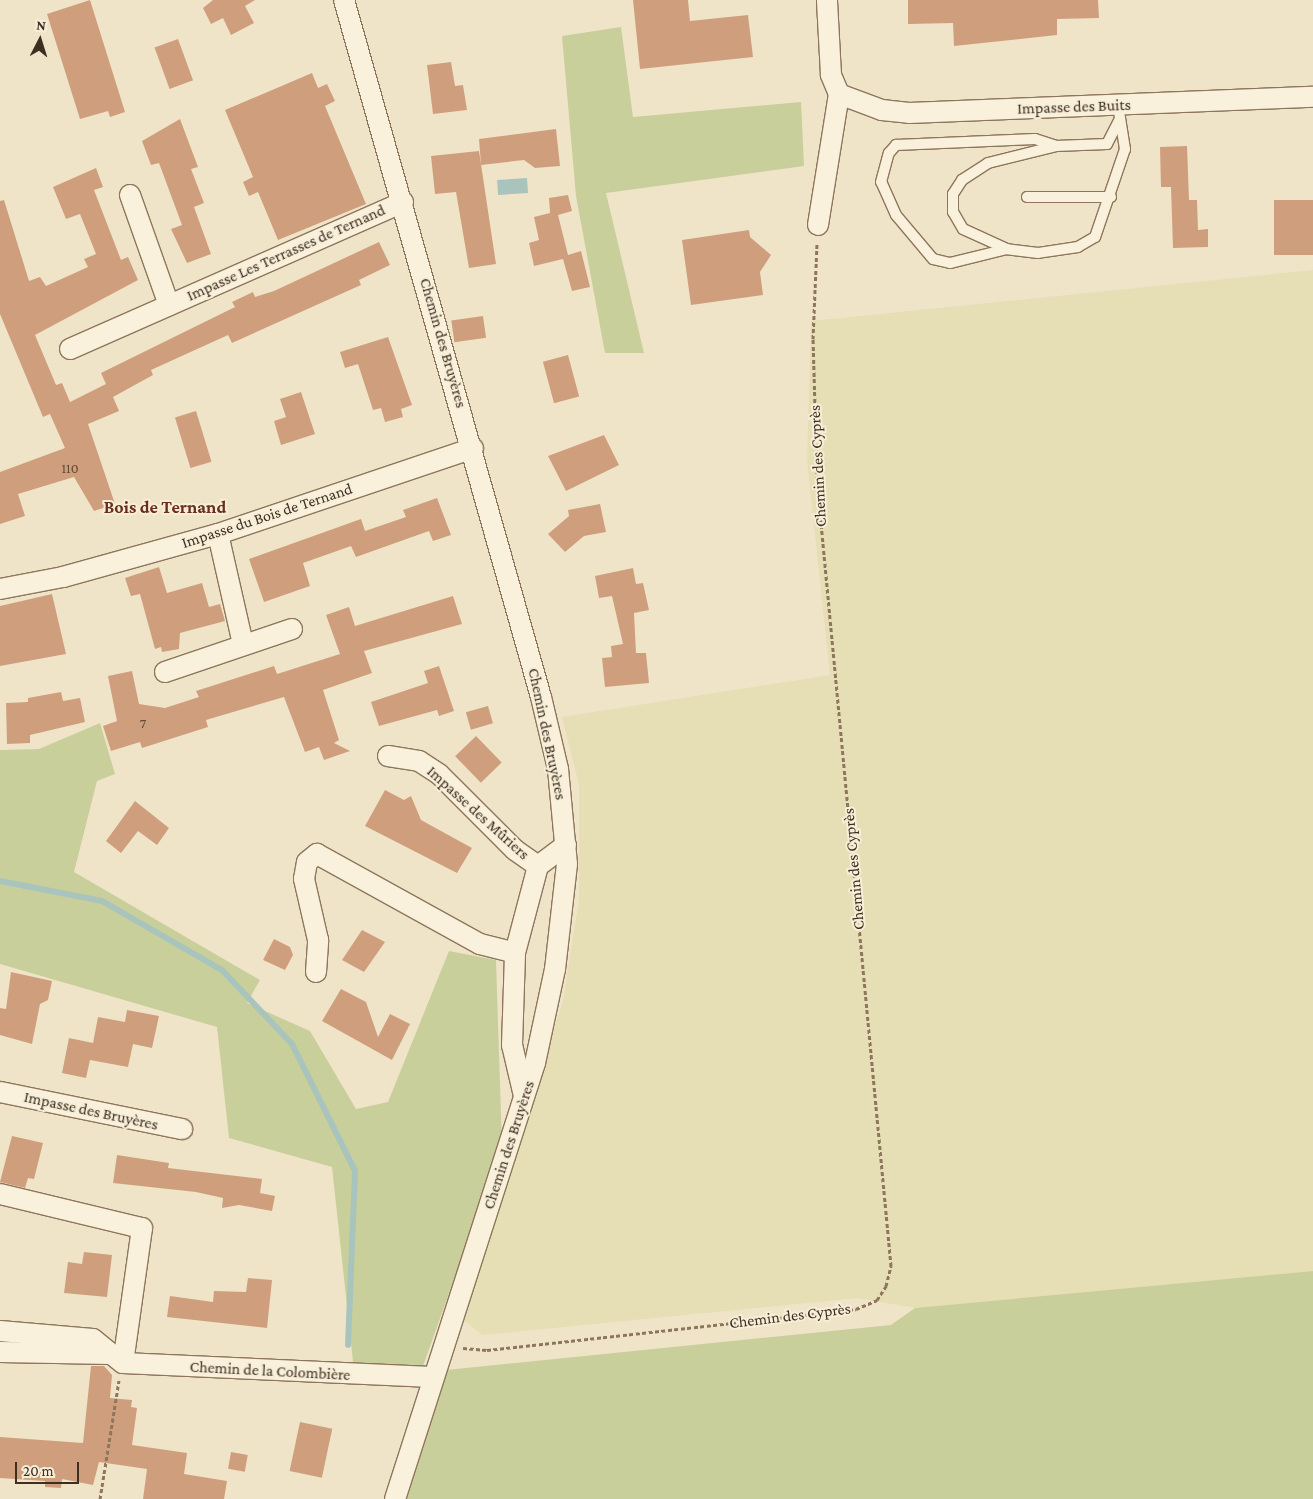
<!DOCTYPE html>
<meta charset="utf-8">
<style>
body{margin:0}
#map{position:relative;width:1313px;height:1499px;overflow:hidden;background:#f0e4c8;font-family:"Crimson Pro",serif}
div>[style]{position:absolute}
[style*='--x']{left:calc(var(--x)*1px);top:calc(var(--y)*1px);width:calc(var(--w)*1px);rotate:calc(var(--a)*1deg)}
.farmland>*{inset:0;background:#e6deb5}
.green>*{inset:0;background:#c9cf9b}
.water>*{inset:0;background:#a9c4bc;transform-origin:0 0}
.stream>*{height:6px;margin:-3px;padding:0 3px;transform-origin:3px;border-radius:3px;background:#a9c4bc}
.building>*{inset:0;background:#cf9f7d;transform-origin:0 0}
.path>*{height:3px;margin-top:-1.5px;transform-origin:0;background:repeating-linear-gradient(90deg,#8d765c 0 4px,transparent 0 6.5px)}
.roads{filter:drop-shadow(1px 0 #8d765c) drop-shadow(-1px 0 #8d765c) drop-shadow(0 1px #8d765c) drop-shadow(0 -1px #8d765c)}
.service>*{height:10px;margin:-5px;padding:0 5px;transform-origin:5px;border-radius:5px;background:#faf1dc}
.minor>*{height:20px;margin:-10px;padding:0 10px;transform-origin:10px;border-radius:10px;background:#faf1dc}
span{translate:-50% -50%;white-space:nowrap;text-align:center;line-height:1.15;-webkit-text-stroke:4px #f7eed8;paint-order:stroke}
.number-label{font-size:14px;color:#624a37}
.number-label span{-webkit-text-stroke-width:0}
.street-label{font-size:16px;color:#3d2e20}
.neighbourhood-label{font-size:18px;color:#6b2e1e;font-weight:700}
.north{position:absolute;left:15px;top:15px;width:50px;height:50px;-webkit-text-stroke:4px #f7eed8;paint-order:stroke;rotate:5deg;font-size:14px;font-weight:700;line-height:20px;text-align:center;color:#3d2e20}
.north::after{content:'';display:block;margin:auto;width:18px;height:22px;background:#3d2e20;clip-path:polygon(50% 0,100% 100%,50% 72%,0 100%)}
.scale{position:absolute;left:15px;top:1462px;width:64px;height:22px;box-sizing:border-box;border:2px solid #3d2e20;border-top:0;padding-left:6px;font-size:15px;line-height:18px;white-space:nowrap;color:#3d2e20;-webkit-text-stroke:4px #f7eed8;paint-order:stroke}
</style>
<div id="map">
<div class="farmland">
<i style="clip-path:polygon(1313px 270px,1313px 1271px,915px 1308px,858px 1298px,482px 1335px,462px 1319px,563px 1001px,579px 900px,579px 785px,562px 717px,830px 675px,807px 460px,811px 321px)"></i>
</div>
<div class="green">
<i style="clip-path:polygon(621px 27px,633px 117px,801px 102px,804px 166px,606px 193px,644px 353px,605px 353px,576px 196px,562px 36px)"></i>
<i style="clip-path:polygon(100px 723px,115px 774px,97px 781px,74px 872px,260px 980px,247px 1003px,310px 1031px,356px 1109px,388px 1102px,449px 951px,496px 960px,502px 1145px,423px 1366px,354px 1371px,332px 1167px,229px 1138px,217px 1027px,0 964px,0 750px,39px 749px)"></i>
<i style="clip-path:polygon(1313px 1271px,1313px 1499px,405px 1499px,446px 1370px,891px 1325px,915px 1308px)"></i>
</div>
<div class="water">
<i style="left:527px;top:178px;width:15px;height:30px;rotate:86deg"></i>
</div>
<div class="stream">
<i style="--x:0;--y:881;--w:104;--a:11.1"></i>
<i style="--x:102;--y:901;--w:138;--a:29.9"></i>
<i style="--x:222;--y:970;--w:102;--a:46.6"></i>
<i style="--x:292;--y:1044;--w:142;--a:63.6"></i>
<i style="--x:355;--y:1171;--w:174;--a:92.3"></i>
</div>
<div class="building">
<i style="clip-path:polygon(90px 0,125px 112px,110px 117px,108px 111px,80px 119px,47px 14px)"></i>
<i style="clip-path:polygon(213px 0,255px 0,245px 6px,254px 23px,231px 35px,223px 18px,211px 24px,203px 8px)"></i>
<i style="clip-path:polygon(633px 0,688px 0,690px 21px,748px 15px,753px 57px,640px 69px)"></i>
<i style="clip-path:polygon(908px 0,1098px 0,1099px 18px,1057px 19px,1057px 35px,954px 46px,953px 23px,908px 24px)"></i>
<i style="left:178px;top:39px;width:44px;height:25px;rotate:70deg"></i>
<i style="clip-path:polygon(451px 62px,455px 86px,463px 85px,467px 110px,433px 114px,427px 65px)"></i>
<i style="clip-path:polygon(312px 73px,318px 88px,327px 84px,335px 101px,325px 106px,366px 204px,278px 240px,258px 192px,249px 196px,243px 182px,253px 177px,225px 110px)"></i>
<i style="clip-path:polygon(180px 119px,198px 167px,191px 169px,204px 203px,194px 207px,211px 254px,187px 263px,171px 229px,182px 225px,159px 163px,151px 165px,142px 141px)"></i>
<i style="clip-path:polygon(556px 129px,560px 166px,535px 168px,524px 160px,481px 165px,479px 139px)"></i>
<i style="clip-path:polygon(1187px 146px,1189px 200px,1197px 200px,1198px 230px,1208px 229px,1208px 247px,1173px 248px,1171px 187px,1161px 187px,1160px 147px)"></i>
<i style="clip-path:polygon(479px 151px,496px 264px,469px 268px,456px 192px,435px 194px,431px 156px)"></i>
<i style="clip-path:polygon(96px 168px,103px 187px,94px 190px,121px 260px,128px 257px,138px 280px,35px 335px,56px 385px,62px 383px,70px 402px,106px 384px,101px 373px,235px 307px,232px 302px,253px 292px,255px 297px,274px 291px,379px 242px,390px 265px,359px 280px,361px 285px,232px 343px,228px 335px,151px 370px,153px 375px,113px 397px,119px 411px,88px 424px,115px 504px,94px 511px,74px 477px,18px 494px,25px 516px,0 524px,0 472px,65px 448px,50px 414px,43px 417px,0 314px,0 201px,4px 200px,29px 281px,40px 277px,46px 286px,88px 267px,84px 259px,96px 254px,80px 214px,66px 219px,53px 187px)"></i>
<i style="clip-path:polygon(568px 195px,572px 211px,558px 215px,568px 255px,581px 251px,590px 287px,572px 291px,563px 259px,534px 266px,529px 243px,539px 240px,534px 217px,550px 213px,549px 198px)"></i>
<i style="left:1313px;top:200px;width:55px;height:39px;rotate:90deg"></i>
<i style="clip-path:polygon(749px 230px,750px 237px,771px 255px,760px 272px,763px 295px,691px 305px,682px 240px)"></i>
<i style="left:483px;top:316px;width:22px;height:32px;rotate:82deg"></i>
<i style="clip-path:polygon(388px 337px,412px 405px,401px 409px,403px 417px,385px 422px,381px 408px,373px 410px,358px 364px,345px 368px,340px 352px)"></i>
<i style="left:568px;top:355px;width:43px;height:26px;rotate:75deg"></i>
<i style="clip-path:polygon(301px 392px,315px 434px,281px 445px,274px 421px,286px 417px,280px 399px)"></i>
<i style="left:196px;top:411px;width:53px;height:22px;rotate:73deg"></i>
<i style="clip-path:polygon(604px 435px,619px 465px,566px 491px,548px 456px)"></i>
<i style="clip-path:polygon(437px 498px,451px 535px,433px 541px,429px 531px,356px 557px,351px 546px,303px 563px,310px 586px,264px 602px,249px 559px,361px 519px,365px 531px,406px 517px,403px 510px)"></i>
<i style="clip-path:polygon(600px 504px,606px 532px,584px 536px,565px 552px,548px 534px,569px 516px,568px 510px)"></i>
<i style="clip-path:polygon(159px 567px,167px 593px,202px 583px,209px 607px,220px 604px,225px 621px,180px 633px,179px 649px,162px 652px,161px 647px,155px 649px,140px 594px,131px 596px,125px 578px)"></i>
<i style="clip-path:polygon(633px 568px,636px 584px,643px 583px,649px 610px,634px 613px,636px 653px,646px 653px,649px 683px,605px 687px,602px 658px,612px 657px,611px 646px,623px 644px,612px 596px,599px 598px,595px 576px)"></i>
<i style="clip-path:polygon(52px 594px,66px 654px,0 666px,0 606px)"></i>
<i style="clip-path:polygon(453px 596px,462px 624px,364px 651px,372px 673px,323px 690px,339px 740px,334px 743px,350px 751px,324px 760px,319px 747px,305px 752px,284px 697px,206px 720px,208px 727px,142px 748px,140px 742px,111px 751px,103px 726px,117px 721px,108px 676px,132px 671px,139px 704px,165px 708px,199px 697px,196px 691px,274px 666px,277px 674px,340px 654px,326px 615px,349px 607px,355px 626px)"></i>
<i style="clip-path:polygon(439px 666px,454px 711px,439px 716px,437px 710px,379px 726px,371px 702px,428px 683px,424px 671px)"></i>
<i style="clip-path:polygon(61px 692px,63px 701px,80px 698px,85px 722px,30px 735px,30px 743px,7px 744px,6px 703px,28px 702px,28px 698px)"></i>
<i style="left:488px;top:706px;width:18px;height:23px;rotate:74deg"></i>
<i style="left:476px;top:736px;width:37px;height:29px;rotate:46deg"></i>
<i style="clip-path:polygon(385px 790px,404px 800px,411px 796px,421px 820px,472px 848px,457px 873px,365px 826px)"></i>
<i style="clip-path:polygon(135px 801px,169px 828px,157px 845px,138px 831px,121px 853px,106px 841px)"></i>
<i style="clip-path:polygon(362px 930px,385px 942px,364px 972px,342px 960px)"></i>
<i style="clip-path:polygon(274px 939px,290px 947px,293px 955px,285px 970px,263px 960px)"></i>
<i style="clip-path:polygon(11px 972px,52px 981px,48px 1000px,40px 1004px,32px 1044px,0 1035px,0 1008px,6px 1009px)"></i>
<i style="clip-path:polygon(341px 989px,366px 1002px,378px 1037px,390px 1014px,410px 1024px,392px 1060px,322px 1021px)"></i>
<i style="clip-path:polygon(127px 1010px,159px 1016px,152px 1048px,133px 1044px,128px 1067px,90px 1060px,86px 1078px,62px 1073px,69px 1038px,93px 1043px,98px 1017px,125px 1022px)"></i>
<i style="clip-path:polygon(12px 1136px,43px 1143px,34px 1179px,28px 1178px,25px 1188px,0 1182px)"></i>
<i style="clip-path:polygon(117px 1155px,169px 1163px,168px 1168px,262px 1179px,260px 1193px,275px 1196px,272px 1211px,239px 1205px,222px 1208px,223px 1198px,196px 1192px,113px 1183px)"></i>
<i style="clip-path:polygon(84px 1252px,112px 1255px,107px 1297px,64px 1293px,68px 1262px,82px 1264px)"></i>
<i style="clip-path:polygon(248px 1278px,272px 1280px,267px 1328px,167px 1317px,170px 1296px,213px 1302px,214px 1291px,246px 1292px)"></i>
<i style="clip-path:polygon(91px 1366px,104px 1366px,112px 1375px,110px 1398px,132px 1400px,131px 1407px,137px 1408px,132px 1445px,187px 1453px,184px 1474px,227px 1481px,224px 1499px,143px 1499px,147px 1469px,99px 1462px,93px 1485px,62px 1479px,61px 1488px,45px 1487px,45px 1481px,0 1478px,0 1437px,83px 1443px)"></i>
<i style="left:300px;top:1422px;width:33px;height:50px;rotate:12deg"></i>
<i style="left:231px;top:1452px;width:17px;height:17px;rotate:10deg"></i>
</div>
<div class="path">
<i style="--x:463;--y:1348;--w:24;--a:5"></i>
<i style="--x:487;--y:1350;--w:371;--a:-6.3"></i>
<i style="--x:856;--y:1309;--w:23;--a:-23"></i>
<i style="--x:877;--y:1300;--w:17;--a:-57"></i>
<i style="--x:886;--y:1286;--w:21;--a:-76"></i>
<i style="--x:891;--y:1266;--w:789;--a:-95.38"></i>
<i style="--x:817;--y:480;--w:141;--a:-91.6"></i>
<i style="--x:813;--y:339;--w:96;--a:-87.6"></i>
<i style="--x:100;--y:1499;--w:120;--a:-80.9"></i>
</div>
<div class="roads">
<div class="service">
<i style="--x:1118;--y:105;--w:45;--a:81"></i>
<i style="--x:1125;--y:149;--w:93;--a:108.8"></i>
<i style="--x:1095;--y:237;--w:20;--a:150"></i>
<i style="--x:1078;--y:247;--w:40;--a:171.5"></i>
<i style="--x:1038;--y:253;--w:31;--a:-173"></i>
<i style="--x:1007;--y:249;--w:48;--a:-155.6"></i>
<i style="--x:963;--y:229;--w:20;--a:-120"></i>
<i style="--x:953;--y:212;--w:18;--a:-90"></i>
<i style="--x:953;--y:194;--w:17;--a:-57"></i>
<i style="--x:962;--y:180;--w:31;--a:-33"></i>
<i style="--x:988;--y:163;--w:70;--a:-14"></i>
<i style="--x:1056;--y:146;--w:51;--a:-2.2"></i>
<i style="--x:1107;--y:144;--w:27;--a:-63"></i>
<i style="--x:1027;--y:197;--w:84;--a:0"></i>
<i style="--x:1007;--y:249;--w:59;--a:166.2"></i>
<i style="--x:950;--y:263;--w:17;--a:-167"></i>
<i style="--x:933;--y:259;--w:57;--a:-130.1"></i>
<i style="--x:896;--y:215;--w:36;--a:-114"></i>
<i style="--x:881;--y:182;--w:30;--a:-75"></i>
<i style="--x:889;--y:153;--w:11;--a:-49"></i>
<i style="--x:896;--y:145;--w:139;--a:-2.5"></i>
<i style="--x:1035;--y:139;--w:22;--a:18"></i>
</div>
<div class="minor">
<i style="--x:344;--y:0;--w:724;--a:74.22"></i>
<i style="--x:541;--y:697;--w:74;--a:76.7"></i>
<i style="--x:558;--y:769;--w:95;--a:84.6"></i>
<i style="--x:567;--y:864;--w:106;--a:96.5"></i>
<i style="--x:555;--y:969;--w:96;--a:102"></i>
<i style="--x:535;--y:1063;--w:458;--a:107.8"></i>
<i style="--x:839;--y:94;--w:46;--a:20.4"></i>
<i style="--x:882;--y:110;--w:27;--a:6"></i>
<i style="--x:909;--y:113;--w:404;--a:-2.3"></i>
<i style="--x:130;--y:195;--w:117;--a:70.5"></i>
<i style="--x:818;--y:225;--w:133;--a:-80.9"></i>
<i style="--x:839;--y:94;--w:21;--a:-113"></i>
<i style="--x:831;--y:75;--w:75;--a:-93.1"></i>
<i style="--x:70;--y:349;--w:364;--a:-23.8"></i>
<i style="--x:218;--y:534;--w:113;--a:77.2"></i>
<i style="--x:0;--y:589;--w:64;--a:-10.8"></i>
<i style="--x:63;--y:577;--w:161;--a:-15.5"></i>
<i style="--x:218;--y:534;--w:269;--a:-18.6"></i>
<i style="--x:165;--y:672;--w:134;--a:-18.7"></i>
<i style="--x:388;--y:756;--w:31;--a:9"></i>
<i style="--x:419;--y:761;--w:24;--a:33"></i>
<i style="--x:439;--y:774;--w:107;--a:45"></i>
<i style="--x:515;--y:850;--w:28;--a:35"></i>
<i style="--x:316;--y:972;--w:32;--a:-86"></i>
<i style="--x:318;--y:940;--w:63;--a:-102.9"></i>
<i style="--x:304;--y:879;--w:17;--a:-80"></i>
<i style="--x:307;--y:862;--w:13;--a:-39"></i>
<i style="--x:317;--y:854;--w:186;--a:28.9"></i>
<i style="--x:480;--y:944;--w:36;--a:14"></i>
<i style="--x:0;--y:1092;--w:186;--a:11.5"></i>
<i style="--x:524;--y:1096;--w:52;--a:-103.2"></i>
<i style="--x:512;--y:1045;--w:92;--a:-88.1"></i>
<i style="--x:515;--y:953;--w:90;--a:-75.2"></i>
<i style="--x:538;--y:866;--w:35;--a:-37"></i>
<i style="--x:0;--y:1194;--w:146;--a:13.5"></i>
<i style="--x:142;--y:1228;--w:136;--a:98"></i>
<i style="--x:0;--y:1331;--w:93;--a:4.9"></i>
<i style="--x:93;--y:1339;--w:38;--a:39"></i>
<i style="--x:123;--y:1363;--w:309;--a:2.6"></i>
<i style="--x:0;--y:1352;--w:111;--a:1"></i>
</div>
</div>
<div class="number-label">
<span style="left:70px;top:468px">110</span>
<span style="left:143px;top:723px">7</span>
</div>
<div class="street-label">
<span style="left:1074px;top:107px;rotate:-2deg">Impasse des Buits</span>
<span style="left:286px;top:253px;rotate:-24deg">Impasse Les Terrasses de Ternand</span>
<span style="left:443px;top:343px;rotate:74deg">Chemin des Bruyères</span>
<span style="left:818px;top:466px;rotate:-93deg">Chemin des Cyprès</span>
<span style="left:267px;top:516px;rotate:-18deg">Impasse du Bois de Ternand</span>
<span style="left:547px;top:734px;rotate:78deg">Chemin des Bruyères</span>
<span style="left:478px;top:813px;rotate:42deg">Impasse des Mûriers</span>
<span style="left:854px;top:869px;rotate:-95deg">Chemin des Cyprès</span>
<span style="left:91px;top:1111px;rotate:12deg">Impasse des Bruyères</span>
<span style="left:509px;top:1145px;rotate:-72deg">Chemin des Bruyères</span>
<span style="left:790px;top:1316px;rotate:-7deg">Chemin des Cyprès</span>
<span style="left:270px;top:1371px;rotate:3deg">Chemin de la Colombière</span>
</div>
<div class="neighbourhood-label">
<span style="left:165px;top:507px">Bois de Ternand</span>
</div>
<div class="north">N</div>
<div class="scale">20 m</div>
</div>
